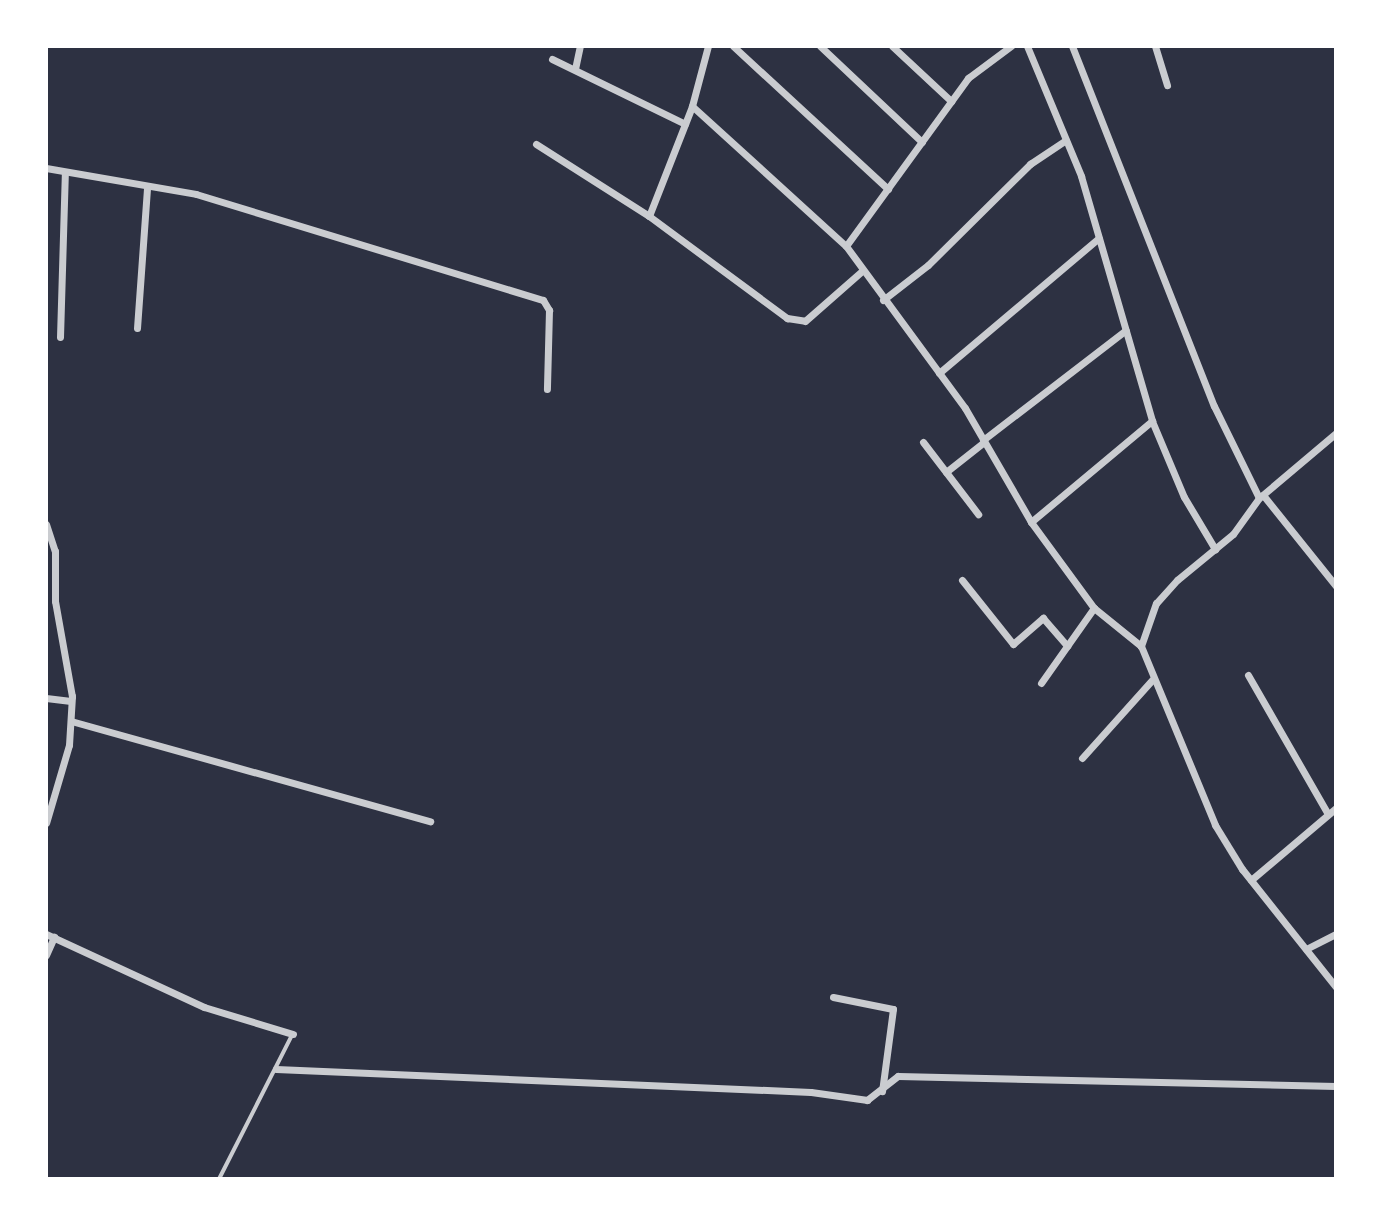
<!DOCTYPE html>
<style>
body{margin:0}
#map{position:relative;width:1382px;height:1225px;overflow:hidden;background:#2d3142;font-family:Lato,sans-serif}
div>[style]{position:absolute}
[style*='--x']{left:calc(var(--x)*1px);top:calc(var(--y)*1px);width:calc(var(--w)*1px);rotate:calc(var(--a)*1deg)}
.service>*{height:4px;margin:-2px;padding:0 2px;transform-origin:2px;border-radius:2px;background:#caccd0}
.minor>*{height:7px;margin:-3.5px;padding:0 3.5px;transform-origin:3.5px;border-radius:3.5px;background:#caccd0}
span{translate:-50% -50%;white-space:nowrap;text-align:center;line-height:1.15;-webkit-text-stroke:6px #fff;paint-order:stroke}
.frame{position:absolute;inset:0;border:48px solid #fff;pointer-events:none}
</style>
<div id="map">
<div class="service">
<i style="--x:219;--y:1179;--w:161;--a:-63.1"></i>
</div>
<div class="minor">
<i style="--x:733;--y:46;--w:211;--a:42.7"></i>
<i style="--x:820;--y:46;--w:140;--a:43.3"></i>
<i style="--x:892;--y:46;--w:81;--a:43"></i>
<i style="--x:1027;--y:46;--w:141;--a:67.4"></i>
<i style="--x:1081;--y:176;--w:255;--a:73.8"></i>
<i style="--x:1152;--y:421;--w:82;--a:67.2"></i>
<i style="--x:1184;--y:497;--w:61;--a:59.2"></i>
<i style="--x:1072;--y:46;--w:387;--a:68.5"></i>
<i style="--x:1214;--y:406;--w:102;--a:63.9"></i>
<i style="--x:1155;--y:46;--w:41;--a:72.9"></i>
<i style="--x:552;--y:59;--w:148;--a:26"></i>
<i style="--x:575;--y:69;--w:24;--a:-78"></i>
<i style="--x:692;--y:106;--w:208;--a:42.3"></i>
<i style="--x:846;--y:246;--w:201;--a:53.7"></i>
<i style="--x:965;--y:408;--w:132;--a:59.9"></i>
<i style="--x:1031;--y:522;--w:107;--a:53.8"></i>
<i style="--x:1094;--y:608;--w:60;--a:39"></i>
<i style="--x:536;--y:144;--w:134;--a:32.5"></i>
<i style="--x:649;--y:216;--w:172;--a:36.5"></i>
<i style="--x:787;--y:318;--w:18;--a:9"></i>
<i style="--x:805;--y:321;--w:76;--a:-41.3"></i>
<i style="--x:46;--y:168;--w:152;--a:9.8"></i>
<i style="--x:196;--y:194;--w:363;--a:17"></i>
<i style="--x:543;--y:300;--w:12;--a:59"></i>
<i style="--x:549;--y:310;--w:79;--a:91.5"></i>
<i style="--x:649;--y:216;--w:118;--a:-68.6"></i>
<i style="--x:692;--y:106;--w:62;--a:-75.1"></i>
<i style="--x:846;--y:246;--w:208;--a:-54"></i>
<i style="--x:968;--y:78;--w:54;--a:-36.7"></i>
<i style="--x:883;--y:300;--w:57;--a:-37.9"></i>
<i style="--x:928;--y:265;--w:144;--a:-44.7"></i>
<i style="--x:1030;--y:164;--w:43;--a:-33.7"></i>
<i style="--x:137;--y:328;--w:141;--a:-85.9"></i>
<i style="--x:60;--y:337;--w:164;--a:-88.3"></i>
<i style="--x:939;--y:373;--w:209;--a:-40.2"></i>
<i style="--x:1336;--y:433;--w:101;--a:139.8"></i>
<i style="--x:1259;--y:498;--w:44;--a:125.8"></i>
<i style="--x:1233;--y:534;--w:72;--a:140.6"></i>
<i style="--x:1177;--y:580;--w:31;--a:132"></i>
<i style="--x:1156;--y:603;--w:46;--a:109.2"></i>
<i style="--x:1141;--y:646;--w:194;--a:67.5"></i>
<i style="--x:1215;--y:825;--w:52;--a:58.5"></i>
<i style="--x:1242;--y:869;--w:151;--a:51.5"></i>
<i style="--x:983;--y:440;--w:180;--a:-37.6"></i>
<i style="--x:923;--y:442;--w:91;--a:52.6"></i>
<i style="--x:946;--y:472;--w:48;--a:-38.3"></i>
<i style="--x:1263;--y:495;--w:117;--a:51.3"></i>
<i style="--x:1031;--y:522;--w:158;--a:-39.9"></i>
<i style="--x:46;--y:524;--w:28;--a:72"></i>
<i style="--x:55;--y:551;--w:50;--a:90"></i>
<i style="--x:55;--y:601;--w:97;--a:79.9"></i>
<i style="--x:72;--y:696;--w:49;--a:93.5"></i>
<i style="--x:69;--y:745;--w:81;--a:106.4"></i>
<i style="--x:962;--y:580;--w:82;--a:51.4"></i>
<i style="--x:1013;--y:644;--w:40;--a:-41"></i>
<i style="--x:1043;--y:618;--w:37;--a:49"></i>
<i style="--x:1248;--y:675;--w:160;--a:60.1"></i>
<i style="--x:1041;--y:683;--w:92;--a:-54.8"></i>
<i style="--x:46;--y:698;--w:25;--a:7"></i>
<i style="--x:71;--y:721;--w:373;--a:15.6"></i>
<i style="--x:1082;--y:758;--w:105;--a:-48.1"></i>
<i style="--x:1251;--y:880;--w:111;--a:-40.3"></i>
<i style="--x:46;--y:934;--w:174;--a:24.8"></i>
<i style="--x:204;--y:1007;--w:93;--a:16.9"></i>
<i style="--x:1306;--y:949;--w:34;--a:-27"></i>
<i style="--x:46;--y:955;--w:20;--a:-66"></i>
<i style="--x:833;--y:997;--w:61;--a:11.3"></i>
<i style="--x:893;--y:1009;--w:83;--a:97.6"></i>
<i style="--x:276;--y:1069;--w:535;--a:2.46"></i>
<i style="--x:811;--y:1092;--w:57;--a:8.1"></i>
<i style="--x:867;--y:1100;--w:39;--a:-38"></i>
<i style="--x:898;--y:1076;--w:438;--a:1.3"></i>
</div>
<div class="frame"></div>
</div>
